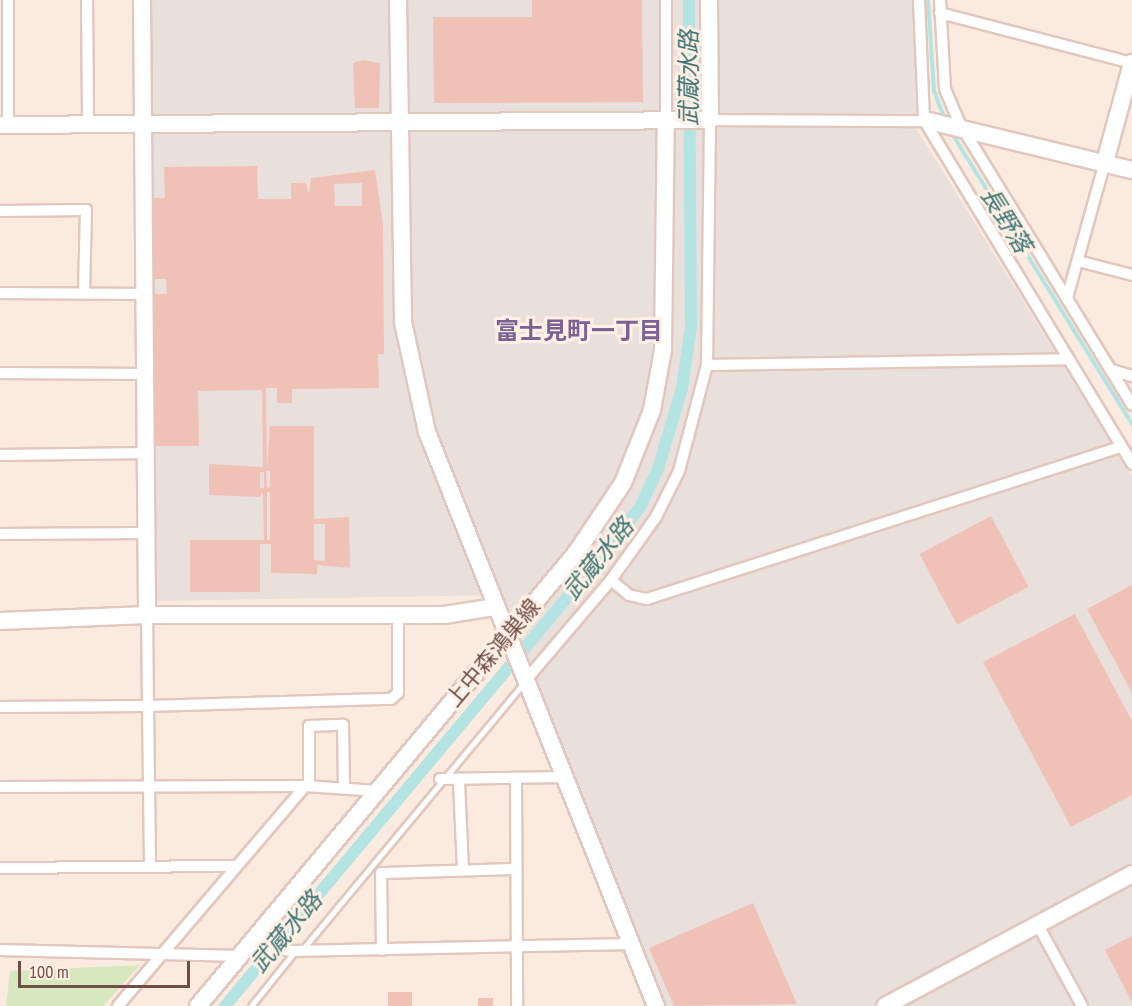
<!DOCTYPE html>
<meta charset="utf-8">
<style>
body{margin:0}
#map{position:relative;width:1132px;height:1006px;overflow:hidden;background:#fbeadf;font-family:"PT Sans Narrow","Noto Sans JP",sans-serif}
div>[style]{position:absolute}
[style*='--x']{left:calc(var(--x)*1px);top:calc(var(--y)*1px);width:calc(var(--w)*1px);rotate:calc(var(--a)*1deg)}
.industrial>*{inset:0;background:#e9dfdb}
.green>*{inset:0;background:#d8e8be}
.stream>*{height:4px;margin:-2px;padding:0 2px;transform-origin:2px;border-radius:2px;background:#b4e4e1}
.canal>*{height:12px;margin:-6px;padding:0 6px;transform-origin:6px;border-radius:6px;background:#b4e4e1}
.building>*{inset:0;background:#f0c2b7;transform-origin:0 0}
.roads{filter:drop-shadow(2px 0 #e1c7be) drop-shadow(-2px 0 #e1c7be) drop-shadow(0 2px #e1c7be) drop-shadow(0 -2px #e1c7be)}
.lane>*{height:5px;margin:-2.5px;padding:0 2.5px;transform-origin:2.5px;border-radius:2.5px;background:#fff}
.street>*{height:10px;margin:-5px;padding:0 5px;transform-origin:5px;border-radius:5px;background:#fff}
.secondary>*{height:16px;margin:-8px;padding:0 8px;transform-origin:8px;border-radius:8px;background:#fff}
span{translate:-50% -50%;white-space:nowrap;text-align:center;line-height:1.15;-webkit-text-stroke:6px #ffefe4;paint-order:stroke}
.street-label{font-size:22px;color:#704e48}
.water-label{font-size:24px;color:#3c7674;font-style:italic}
.neighbourhood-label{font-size:24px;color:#7a6394;font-weight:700}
.scale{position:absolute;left:18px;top:961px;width:172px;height:27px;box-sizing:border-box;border:3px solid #704e48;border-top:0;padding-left:8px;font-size:18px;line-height:21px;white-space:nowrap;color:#704e48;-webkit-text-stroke:4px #ffefe4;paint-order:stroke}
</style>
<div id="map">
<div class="industrial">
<i style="clip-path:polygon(150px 0,914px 0,916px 128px,1132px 477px,1132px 1006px,666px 1006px,498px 595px,156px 601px)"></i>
</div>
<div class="green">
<i style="clip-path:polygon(140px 965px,103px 1006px,6px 1006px,10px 971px)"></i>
</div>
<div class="stream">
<i style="--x:928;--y:0;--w:91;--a:86.2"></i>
<i style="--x:934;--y:91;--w:31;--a:69"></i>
<i style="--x:951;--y:132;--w:344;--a:58.2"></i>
</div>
<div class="canal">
<i style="--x:225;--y:1006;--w:578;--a:-50.05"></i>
<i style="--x:596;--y:563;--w:71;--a:-51.8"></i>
<i style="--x:640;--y:507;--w:42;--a:-64.7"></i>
<i style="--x:658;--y:469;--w:84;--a:-73.5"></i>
<i style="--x:682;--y:388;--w:62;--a:-81.6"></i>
<i style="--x:691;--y:327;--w:327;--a:-90.4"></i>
</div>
<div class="building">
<i style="clip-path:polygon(532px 0,642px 0,643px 102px,434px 103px,433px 17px,532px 17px)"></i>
<i style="clip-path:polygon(363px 60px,380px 63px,379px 108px,355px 108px,353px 63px)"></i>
<i style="clip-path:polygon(evenodd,257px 166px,258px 199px,291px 199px,291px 183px,306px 183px,309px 194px,311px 178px,375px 170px,383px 225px,384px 354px,378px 354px,379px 388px,292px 389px,292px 403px,277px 403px,277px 388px,266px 388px,267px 468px,270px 426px,314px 426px,314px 519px,349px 517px,350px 568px,317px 565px,317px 574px,271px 573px,271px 544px,260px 544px,260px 592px,190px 592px,190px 540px,264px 540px,263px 492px,260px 497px,209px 495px,209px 464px,263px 467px,262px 390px,198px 391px,199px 446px,154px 446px,152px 294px,167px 294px,166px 279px,152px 279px,151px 198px,165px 198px,164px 167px,257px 166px,362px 183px,362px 206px,335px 206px,334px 184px,362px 183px,257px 166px,266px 471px,270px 471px,270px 487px,267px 488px,266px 471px,257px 166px,260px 472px,264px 472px,264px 488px,260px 488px,260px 472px,257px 166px,267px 492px,270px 492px,270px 540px,267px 540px,267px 492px,257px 166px,314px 524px,325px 524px,325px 561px,314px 560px,314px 524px)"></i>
<i style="left:991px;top:516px;width:80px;height:81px;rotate:62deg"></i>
<i style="clip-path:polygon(1132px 585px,1132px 693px,1087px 609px)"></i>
<i style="clip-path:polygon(1075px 614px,1132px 721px,1132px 795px,1071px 827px,983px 662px)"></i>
<i style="clip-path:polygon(753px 903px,797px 1004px,674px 1006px,649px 948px)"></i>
<i style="clip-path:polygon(1132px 936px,1132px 1002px,1105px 950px)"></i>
<i style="left:388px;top:992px;width:24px;height:14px"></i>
<i style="left:493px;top:998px;width:8px;height:15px;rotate:90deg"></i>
</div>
<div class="roads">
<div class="lane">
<i style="--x:302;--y:950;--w:349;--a:-50.3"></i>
<i style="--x:251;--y:1006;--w:70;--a:-51.3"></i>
</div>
<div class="street">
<i style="--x:87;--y:0;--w:125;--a:89.5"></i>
<i style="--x:919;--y:0;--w:120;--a:87.6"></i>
<i style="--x:924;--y:120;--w:402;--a:58.8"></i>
<i style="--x:940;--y:0;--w:89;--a:86.8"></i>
<i style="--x:945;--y:89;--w:38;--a:67"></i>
<i style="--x:960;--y:124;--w:329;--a:58.5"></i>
<i style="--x:940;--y:13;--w:198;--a:14.6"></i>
<i style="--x:666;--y:120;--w:120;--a:-90"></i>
<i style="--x:8;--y:125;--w:125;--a:-90"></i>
<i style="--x:0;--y:211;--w:86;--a:-0.7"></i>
<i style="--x:86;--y:210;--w:83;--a:91.4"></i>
<i style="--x:1078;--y:261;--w:56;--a:14.5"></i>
<i style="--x:0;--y:293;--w:144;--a:0.4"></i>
<i style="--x:1067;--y:298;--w:141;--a:-74.4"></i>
<i style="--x:707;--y:365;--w:362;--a:-0.9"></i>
<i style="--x:1112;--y:370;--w:21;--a:17"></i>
<i style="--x:0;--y:373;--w:144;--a:0.4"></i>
<i style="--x:0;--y:455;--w:144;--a:-0.8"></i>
<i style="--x:0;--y:534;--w:144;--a:-0.4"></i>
<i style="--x:611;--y:580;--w:23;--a:40"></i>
<i style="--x:629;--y:595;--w:18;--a:13"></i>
<i style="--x:647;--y:599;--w:498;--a:-17.8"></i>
<i style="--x:525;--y:681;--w:133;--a:-49.6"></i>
<i style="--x:611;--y:580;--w:77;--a:-54.5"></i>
<i style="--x:656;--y:517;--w:51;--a:-63.4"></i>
<i style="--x:679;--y:471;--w:110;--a:-75.2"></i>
<i style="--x:707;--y:365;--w:245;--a:-89.3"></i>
<i style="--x:710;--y:120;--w:219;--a:0.3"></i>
<i style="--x:0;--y:707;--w:148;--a:-0.4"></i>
<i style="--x:148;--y:706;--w:91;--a:-90.6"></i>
<i style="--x:440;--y:779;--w:125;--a:-0.9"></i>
<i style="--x:516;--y:781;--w:225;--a:89.7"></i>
<i style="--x:459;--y:782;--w:87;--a:87.4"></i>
<i style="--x:309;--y:786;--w:60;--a:-90"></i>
<i style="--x:309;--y:726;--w:34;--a:-2"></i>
<i style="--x:343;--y:725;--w:62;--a:89.1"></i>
<i style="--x:0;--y:787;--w:305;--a:-0.2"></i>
<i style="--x:305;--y:786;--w:73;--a:3.9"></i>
<i style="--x:150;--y:866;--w:160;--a:-90.7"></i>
<i style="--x:148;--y:706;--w:243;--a:-1.7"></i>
<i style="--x:391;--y:699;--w:9;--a:-41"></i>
<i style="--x:398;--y:693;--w:77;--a:-90"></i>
<i style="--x:0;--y:868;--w:236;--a:-0.5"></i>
<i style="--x:1039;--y:927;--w:90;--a:61.4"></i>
<i style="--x:250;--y:945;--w:42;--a:8.1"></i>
<i style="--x:292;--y:951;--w:340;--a:-1.2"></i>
<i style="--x:0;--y:950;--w:241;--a:1.4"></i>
<i style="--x:382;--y:950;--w:77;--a:-90.7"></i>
<i style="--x:381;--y:873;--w:135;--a:-1.7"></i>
<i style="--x:118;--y:1006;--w:289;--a:-49.6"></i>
</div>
<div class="secondary">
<i style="--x:142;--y:0;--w:615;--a:89.53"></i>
<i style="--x:398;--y:0;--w:322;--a:89.1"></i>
<i style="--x:403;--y:322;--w:113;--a:77.7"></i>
<i style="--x:427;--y:432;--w:618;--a:68.25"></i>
<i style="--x:929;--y:121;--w:209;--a:13.6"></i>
<i style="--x:0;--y:125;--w:710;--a:-0.4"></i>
<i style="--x:710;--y:120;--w:120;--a:-90.5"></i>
<i style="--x:1105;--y:162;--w:103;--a:-74.7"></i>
<i style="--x:0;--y:621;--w:147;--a:-2.3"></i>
<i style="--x:147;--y:615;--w:297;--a:0"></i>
<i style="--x:444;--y:615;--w:52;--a:-8.9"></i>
<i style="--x:198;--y:1006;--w:590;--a:-50.16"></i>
<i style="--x:576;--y:553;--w:84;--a:-56.1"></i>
<i style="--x:623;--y:483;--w:79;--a:-68.3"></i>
<i style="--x:652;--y:410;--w:61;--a:-79.6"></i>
<i style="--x:663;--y:350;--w:230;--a:-89.3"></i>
<i style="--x:885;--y:1006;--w:280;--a:-28.1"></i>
</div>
</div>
<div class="street-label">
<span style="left:493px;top:653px;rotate:-50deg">上中森鴻巣線</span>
</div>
<div class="water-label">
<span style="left:689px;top:78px;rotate:-90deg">武蔵水路</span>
<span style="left:1006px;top:220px;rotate:58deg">長野落</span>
<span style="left:598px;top:559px;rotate:-51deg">武蔵水路</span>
<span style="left:286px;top:932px;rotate:-50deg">武蔵水路</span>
</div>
<div class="neighbourhood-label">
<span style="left:579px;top:331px">富士見町一丁目</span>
</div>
<div class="scale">100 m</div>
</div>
